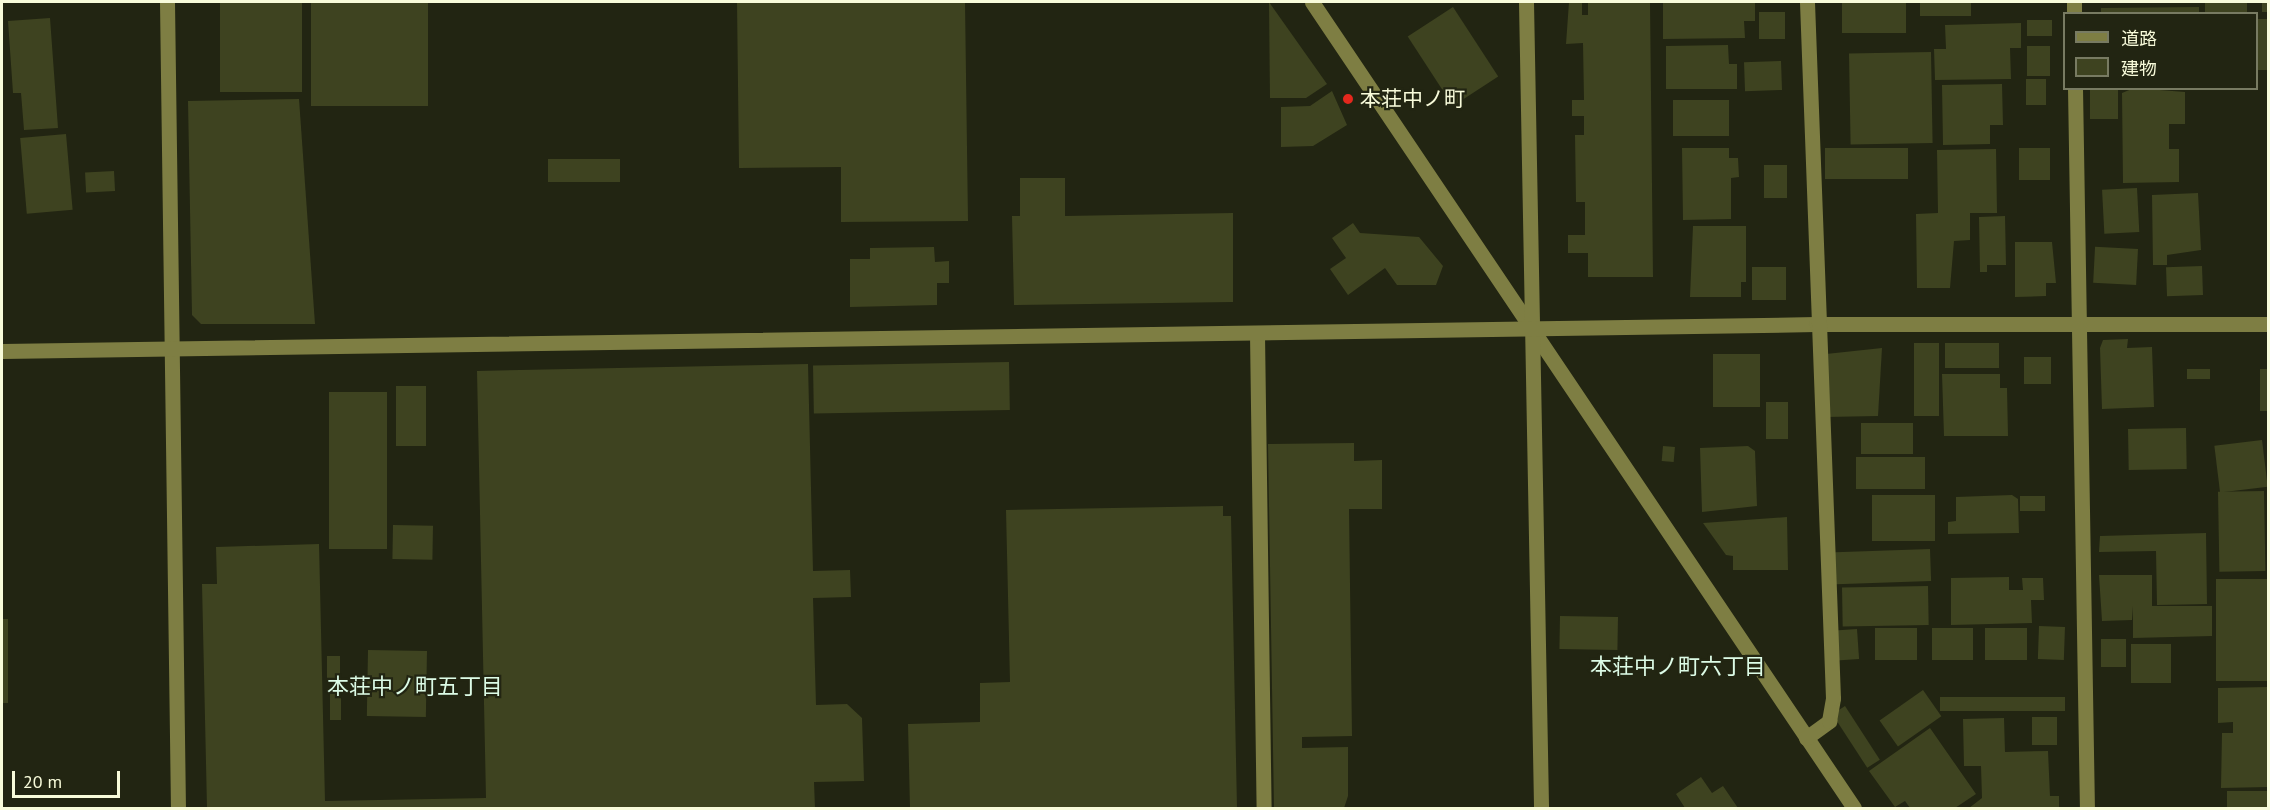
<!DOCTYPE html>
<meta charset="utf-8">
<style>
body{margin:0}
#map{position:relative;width:2270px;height:810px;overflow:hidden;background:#222512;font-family:"PT Sans","Noto Sans JP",sans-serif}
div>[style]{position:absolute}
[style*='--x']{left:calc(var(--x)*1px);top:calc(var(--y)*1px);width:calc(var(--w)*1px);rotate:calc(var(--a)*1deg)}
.building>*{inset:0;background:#3e4320;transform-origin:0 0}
.minor>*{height:15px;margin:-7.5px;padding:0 7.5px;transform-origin:7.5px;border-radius:7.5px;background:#7e7e43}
.dots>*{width:16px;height:16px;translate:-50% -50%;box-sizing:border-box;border:3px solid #222512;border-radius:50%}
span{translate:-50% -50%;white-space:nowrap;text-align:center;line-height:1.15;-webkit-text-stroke:4.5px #222512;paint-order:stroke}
.poi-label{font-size:21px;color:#f8fbda}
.left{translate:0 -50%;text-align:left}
.neighbourhood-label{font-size:22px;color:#dcfbe6}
.frame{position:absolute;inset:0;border:3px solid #f8fbda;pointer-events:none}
.legend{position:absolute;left:2063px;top:12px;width:195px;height:78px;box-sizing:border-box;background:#222512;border:2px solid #787b62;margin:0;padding:8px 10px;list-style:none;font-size:18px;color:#f8fbda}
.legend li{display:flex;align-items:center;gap:12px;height:30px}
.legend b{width:30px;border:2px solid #787b62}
.scale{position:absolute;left:12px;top:771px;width:108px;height:27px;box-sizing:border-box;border:3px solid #f8fbda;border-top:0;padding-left:8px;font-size:18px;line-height:21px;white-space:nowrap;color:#f8fbda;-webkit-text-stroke:4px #222512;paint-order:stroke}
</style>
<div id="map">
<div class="building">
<i style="left:220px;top:2px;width:82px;height:90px"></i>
<i style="left:311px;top:2px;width:117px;height:104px"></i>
<i style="clip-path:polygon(737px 2px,965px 2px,968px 221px,841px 222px,841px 167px,739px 168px)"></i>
<i style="clip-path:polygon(1269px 2px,1327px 84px,1306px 98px,1270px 98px)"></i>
<i style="clip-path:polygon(1569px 2px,1582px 2px,1582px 15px,1588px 15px,1588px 2px,1650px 2px,1653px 277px,1588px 277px,1588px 253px,1568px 253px,1568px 235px,1585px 235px,1585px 202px,1576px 202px,1575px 135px,1584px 135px,1584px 116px,1572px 116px,1572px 100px,1584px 100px,1583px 43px,1566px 44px)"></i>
<i style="clip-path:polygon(1663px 2px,1755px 2px,1755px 21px,1744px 21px,1745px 38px,1663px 39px)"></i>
<i style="left:1842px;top:2px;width:64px;height:31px"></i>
<i style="left:1920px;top:2px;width:51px;height:14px"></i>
<i style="left:2205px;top:2px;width:42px;height:11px"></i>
<i style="left:2262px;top:2px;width:6px;height:10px"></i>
<i style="left:1453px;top:7px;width:83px;height:54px;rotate:57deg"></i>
<i style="clip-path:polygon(2199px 7px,2199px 14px,2101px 14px,2101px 8px)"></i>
<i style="left:1759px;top:12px;width:26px;height:27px"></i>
<i style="clip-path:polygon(50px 18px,58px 128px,24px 130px,21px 93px,13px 93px,8px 21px)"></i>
<i style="left:2256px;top:19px;width:12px;height:51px"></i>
<i style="left:2027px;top:20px;width:25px;height:16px"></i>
<i style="clip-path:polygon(2021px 23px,2021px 48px,2010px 48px,2011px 79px,1935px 80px,1934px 49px,1946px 49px,1945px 25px)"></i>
<i style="clip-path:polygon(1728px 45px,1729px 64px,1737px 64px,1737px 89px,1666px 89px,1666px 46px)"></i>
<i style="left:2027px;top:46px;width:23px;height:30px"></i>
<i style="left:1931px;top:52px;width:91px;height:82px;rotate:89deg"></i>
<i style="left:1781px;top:61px;width:29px;height:37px;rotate:88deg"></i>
<i style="left:2026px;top:79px;width:20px;height:26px"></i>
<i style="clip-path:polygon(2002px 84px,2003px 125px,1990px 125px,1990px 144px,1943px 145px,1942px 85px)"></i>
<i style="left:2090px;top:88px;width:28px;height:31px"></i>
<i style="clip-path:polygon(2134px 88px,2185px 92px,2185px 124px,2169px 124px,2169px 149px,2179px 149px,2179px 182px,2123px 183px,2122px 93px)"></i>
<i style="clip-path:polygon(1332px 91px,1347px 125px,1313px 146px,1281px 147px,1281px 107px,1310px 106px)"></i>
<i style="clip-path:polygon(299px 99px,315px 324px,201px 324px,192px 315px,188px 101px)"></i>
<i style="left:1673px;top:100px;width:56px;height:36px"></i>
<i style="left:66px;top:134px;width:76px;height:46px;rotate:85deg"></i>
<i style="clip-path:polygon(1682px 148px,1729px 148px,1729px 158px,1738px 158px,1739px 177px,1731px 178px,1731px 219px,1683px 220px)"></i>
<i style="left:1908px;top:148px;width:31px;height:83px;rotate:90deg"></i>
<i style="left:2019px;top:148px;width:31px;height:32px"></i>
<i style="clip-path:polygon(1996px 149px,1997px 213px,1970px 213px,1970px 240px,1954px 241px,1950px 288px,1917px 288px,1916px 214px,1938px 213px,1937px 150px)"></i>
<i style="left:620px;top:159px;width:23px;height:72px;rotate:90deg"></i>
<i style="left:1764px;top:165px;width:23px;height:33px"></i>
<i style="left:114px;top:171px;width:20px;height:29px;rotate:87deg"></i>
<i style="clip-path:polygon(1020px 178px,1065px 178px,1065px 216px,1233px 213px,1233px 302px,1014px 305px,1012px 216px,1020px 216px)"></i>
<i style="left:2137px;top:188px;width:44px;height:35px;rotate:87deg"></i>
<i style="clip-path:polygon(2198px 193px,2201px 250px,2167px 255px,2167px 265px,2153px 265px,2152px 195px)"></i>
<i style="clip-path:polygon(2005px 216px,2006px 265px,1987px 265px,1987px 272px,1980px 272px,1979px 217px)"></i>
<i style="clip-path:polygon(1353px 223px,1360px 233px,1419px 237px,1443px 266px,1436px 285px,1397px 285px,1385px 268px,1348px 295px,1330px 269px,1346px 258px,1332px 238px)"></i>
<i style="clip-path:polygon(1693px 226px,1746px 226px,1746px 282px,1741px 282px,1741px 297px,1690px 297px)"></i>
<i style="clip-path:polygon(2015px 242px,2052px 242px,2056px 283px,2046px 283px,2046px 296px,2015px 297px)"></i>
<i style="clip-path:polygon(934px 247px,935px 262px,949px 261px,949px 283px,937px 283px,937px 305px,850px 307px,850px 259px,870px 259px,870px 248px)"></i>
<i style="left:2138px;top:249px;width:36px;height:43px;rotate:93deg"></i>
<i style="left:2202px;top:266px;width:29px;height:36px;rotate:88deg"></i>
<i style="left:1786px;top:267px;width:33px;height:34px;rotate:90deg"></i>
<i style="clip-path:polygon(2128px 339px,2127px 348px,2152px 347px,2154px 407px,2102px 409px,2100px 348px,2103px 340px)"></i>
<i style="left:1914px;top:343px;width:25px;height:73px"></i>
<i style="left:1945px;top:343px;width:54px;height:25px"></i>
<i style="clip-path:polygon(1882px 348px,1878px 416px,1826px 417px,1826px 354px)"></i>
<i style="left:1713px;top:354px;width:47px;height:53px"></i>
<i style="left:2024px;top:357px;width:27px;height:27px"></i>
<i style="left:1009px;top:362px;width:48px;height:196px;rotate:89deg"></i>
<i style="clip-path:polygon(808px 364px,813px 571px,850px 570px,851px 597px,813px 598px,816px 705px,847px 704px,862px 718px,864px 781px,814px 782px,815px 808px,207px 808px,202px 584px,217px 584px,216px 547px,319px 544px,325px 801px,486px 798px,477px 371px)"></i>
<i style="left:2210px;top:369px;width:10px;height:23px;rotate:90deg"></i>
<i style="left:2260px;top:369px;width:8px;height:42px"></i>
<i style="clip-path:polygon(1942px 374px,2000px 374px,2000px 388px,2007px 388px,2008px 436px,1944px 436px)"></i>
<i style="left:426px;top:386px;width:60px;height:30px;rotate:90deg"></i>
<i style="left:329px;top:392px;width:58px;height:157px"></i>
<i style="left:1766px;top:402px;width:22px;height:37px"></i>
<i style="left:1861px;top:423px;width:52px;height:31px"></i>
<i style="left:2186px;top:428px;width:41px;height:58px;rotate:89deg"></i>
<i style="left:2262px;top:440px;width:47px;height:48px;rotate:83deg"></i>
<i style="clip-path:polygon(1354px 443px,1354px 461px,1382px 460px,1382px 509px,1349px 509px,1352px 736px,1302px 737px,1302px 748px,1348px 747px,1348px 796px,1344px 808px,1274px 808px,1268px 444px)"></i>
<i style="left:1663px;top:446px;width:12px;height:15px;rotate:5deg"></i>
<i style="clip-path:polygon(1748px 446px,1755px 451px,1757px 506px,1702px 512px,1700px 448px)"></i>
<i style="left:1925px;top:457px;width:32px;height:69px;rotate:90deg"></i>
<i style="left:2264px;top:491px;width:80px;height:46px;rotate:89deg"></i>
<i style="left:1935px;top:495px;width:46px;height:63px;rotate:90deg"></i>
<i style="clip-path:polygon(2012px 495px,2018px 499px,2019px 533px,1948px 534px,1948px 522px,1956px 521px,1956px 497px)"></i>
<i style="left:2020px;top:496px;width:25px;height:15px"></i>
<i style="clip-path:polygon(1223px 506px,1223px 516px,1231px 516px,1237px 808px,910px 808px,908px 724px,980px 722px,980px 683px,1010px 682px,1006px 510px)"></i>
<i style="clip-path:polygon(1787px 517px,1788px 570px,1733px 570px,1733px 556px,1726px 555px,1703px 523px)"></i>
<i style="left:393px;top:525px;width:40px;height:34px;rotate:1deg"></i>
<i style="clip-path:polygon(2206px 533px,2207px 604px,2157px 605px,2156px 551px,2099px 552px,2100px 536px)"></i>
<i style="left:1930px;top:549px;width:32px;height:102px;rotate:88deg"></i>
<i style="clip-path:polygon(2099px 575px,2152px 575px,2152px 606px,2212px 606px,2212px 636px,2133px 638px,2133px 606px,2132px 620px,2102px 621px)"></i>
<i style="clip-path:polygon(2009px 577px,2009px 590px,2023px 590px,2022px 578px,2043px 578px,2044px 600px,2031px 600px,2032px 623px,1951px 625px,1951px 578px)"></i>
<i style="left:2268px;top:579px;width:102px;height:52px;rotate:90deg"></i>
<i style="left:1928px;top:586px;width:39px;height:86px;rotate:89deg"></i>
<i style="left:1560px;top:616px;width:58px;height:33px;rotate:1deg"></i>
<i style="left:2px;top:619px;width:6px;height:84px"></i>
<i style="left:2039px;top:626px;width:26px;height:33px;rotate:2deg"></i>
<i style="left:1917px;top:628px;width:32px;height:42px;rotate:90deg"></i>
<i style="left:1932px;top:628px;width:41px;height:32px"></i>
<i style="left:1985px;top:628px;width:42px;height:32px"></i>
<i style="left:1857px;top:629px;width:30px;height:26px;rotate:86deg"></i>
<i style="left:2101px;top:639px;width:25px;height:28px"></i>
<i style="left:2171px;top:644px;width:39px;height:40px;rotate:90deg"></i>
<i style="left:368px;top:650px;width:59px;height:66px;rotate:1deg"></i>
<i style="left:327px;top:656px;width:13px;height:23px"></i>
<i style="left:330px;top:686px;width:11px;height:34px"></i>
<i style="clip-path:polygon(2268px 687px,2268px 787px,2221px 788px,2222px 733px,2233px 733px,2233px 722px,2218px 723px,2218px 688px)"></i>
<i style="left:1923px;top:690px;width:32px;height:53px;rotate:55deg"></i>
<i style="left:2065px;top:697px;width:14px;height:125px;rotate:90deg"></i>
<i style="left:1845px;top:706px;width:64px;height:15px;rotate:57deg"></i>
<i style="left:2032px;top:717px;width:25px;height:28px"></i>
<i style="clip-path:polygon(2004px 718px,2005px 752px,2048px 751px,2050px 796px,2059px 796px,2059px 808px,1969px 808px,1982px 798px,1981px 766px,1964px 766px,1963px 719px)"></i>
<i style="clip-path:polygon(1930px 728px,1976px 794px,1955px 808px,1910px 808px,1905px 801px,1895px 807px,1869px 771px)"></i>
<i style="clip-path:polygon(1701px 777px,1712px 793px,1723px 786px,1738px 808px,1685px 808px,1676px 794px)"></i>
<i style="left:2268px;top:791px;width:17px;height:41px;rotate:90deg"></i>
</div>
<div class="minor">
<i style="--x:167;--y:2;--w:806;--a:89.22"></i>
<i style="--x:1312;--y:2;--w:971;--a:56.08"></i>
<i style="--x:1526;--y:2;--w:806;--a:88.93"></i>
<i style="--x:2074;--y:2;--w:12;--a:90"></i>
<i style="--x:2075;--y:88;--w:720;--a:89.05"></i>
<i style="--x:1257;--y:334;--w:474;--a:89.2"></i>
<i style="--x:2;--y:351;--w:1814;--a:-0.85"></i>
<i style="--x:1816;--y:324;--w:452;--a:0"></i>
<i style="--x:1806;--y:738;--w:29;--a:-36"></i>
<i style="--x:1829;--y:721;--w:23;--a:-80"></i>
<i style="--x:1833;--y:698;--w:696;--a:-92.14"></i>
</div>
<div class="dots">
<i style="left:1348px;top:99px;background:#e4281d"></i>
</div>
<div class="poi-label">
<span class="left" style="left:1360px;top:99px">本荘中ノ町</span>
</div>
<div class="neighbourhood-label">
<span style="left:1678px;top:667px">本荘中ノ町六丁目</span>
<span style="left:415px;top:687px">本荘中ノ町五丁目</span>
</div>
<div class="frame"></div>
<ul class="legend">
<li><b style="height:8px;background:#7e7e43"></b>道路</li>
<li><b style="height:16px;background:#3e4320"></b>建物</li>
</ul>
<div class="scale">20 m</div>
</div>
